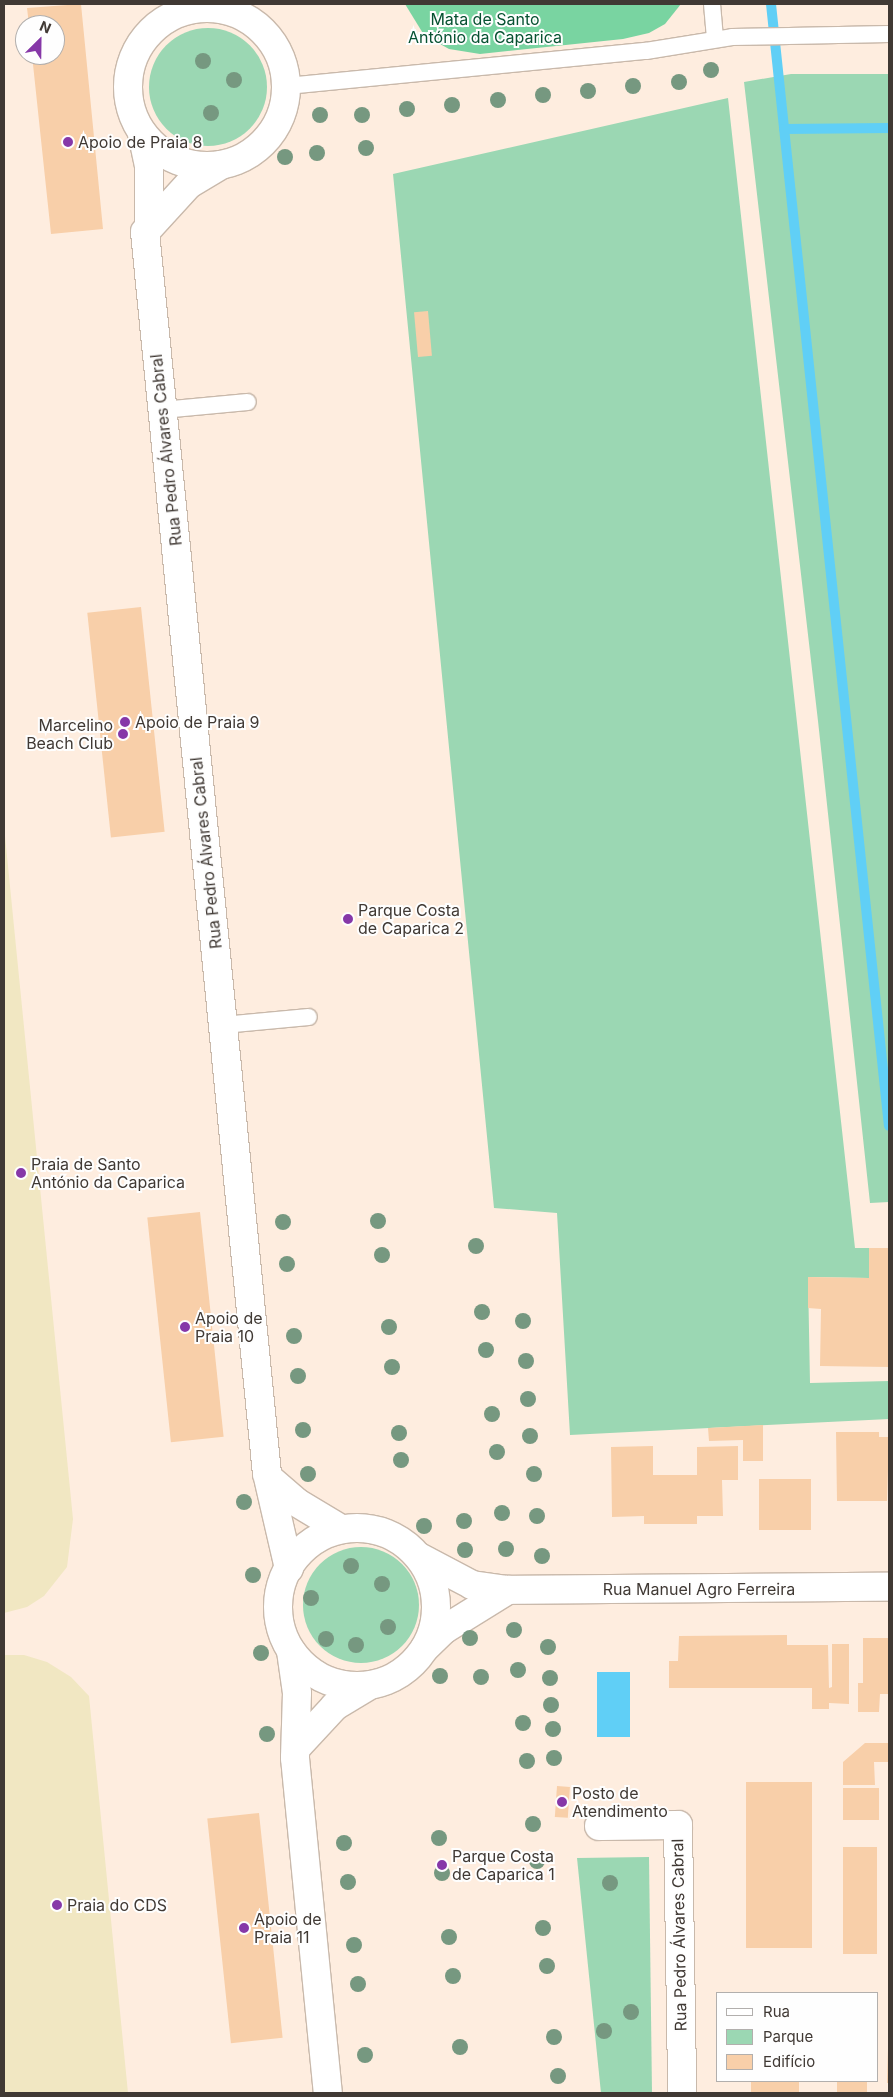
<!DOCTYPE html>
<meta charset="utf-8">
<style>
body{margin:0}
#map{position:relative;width:893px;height:2097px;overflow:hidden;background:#feeddf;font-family:Inter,sans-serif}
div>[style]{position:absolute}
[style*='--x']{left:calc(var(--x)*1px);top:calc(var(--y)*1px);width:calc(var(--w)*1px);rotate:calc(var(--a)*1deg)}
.green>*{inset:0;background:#9bd7b3}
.round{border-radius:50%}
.forest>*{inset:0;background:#79d4a1}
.sand>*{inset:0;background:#f1e7c2}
.water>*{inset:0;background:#60cff6;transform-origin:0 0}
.stream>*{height:10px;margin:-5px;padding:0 5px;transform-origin:5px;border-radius:5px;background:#60cff6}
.building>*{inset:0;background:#f8cfa9;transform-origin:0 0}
.roads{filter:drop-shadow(1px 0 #c9b9ab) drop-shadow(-1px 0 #c9b9ab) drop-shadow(0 1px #c9b9ab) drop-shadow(0 -1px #c9b9ab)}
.lane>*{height:16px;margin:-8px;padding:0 8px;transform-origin:8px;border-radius:8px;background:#fff}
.street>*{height:28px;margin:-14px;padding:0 14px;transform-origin:14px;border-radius:14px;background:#fff}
.street>.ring{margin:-14px;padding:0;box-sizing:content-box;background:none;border:28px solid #fff;border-radius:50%}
.trees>*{width:16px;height:16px;margin:-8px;border-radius:50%;background:#769880}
.dots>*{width:14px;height:14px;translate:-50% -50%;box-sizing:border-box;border:2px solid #fefefe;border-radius:50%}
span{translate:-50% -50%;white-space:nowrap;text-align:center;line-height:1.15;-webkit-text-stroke:4px #fefefe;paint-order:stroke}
.park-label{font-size:16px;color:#075232}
.poi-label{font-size:16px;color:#403934}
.left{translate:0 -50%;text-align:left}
.right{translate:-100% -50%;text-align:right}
.street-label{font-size:16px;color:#403934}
.frame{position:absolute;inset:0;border:5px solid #403934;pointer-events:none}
.legend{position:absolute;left:716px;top:1992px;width:162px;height:90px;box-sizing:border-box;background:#fefefe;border:1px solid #b2afad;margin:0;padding:6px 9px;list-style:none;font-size:15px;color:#403934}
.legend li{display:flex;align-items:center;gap:10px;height:25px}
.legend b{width:25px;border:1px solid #b2afad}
.north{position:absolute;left:15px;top:15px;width:50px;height:50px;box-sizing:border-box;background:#fefefe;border:1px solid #b2afad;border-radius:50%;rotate:23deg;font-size:14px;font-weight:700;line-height:20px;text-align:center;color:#403934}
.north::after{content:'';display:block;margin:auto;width:18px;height:22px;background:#8638a8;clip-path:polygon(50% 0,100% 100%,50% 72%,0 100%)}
</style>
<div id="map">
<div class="green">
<i class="round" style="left:149px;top:28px;width:118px;height:118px"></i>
<i style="clip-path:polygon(791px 74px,889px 74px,889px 1202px,870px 1203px,818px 721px,744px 82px)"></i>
<i style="clip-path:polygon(728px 98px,855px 1248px,869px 1248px,869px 1278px,808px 1277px,810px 1383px,889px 1381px,889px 1419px,570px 1435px,557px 1213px,494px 1208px,393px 174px)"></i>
<i class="round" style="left:303px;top:1547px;width:116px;height:116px"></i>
<i style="clip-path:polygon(649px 1857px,652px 2093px,601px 2093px,577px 1858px)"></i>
</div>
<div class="forest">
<i style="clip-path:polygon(405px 4px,681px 4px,665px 24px,649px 33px,623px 39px,480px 54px,449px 49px,424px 35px)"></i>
</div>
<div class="sand">
<i style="clip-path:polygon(4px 826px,73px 1519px,67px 1567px,44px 1596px,27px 1607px,4px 1613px)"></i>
<i style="clip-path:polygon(4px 1655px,24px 1655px,47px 1662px,71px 1677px,89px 1696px,128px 2093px,4px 2093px)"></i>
</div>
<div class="water">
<i style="left:597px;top:1672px;width:33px;height:65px"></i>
</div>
<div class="stream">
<i style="--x:771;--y:4;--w:1128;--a:84"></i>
<i style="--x:784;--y:129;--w:105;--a:-0.5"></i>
</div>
<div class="building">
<i style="clip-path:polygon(81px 4px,103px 229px,51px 234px,32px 55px,55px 55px,55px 25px,29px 25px,27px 8px)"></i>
<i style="left:428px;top:311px;width:45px;height:14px;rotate:85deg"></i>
<i style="left:141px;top:607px;width:226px;height:54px;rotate:84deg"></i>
<i style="left:200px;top:1212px;width:226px;height:53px;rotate:84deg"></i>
<i style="clip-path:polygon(869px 1248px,889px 1248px,889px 1367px,820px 1366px,821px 1309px,808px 1308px,808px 1277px,869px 1278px)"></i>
<i style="clip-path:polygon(763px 1425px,763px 1461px,743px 1461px,743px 1440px,709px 1441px,708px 1428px)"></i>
<i style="clip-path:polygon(836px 1432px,879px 1432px,879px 1437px,889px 1437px,887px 1501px,837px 1501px)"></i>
<i style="clip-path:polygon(653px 1446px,653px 1475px,697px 1475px,697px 1447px,738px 1446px,738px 1480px,722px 1480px,723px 1516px,697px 1516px,697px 1524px,644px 1524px,644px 1516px,612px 1517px,611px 1447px)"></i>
<i style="left:759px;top:1479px;width:52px;height:51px"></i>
<i style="clip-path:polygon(787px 1635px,787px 1645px,828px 1645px,829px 1688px,832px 1687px,832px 1644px,849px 1644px,849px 1704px,829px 1703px,829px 1709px,812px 1709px,812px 1688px,669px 1688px,669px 1661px,678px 1661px,679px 1636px)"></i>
<i style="clip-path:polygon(863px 1638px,889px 1638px,889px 1694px,880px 1694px,879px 1712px,858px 1712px,858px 1683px,863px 1683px)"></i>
<i style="clip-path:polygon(865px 1743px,889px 1743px,889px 1762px,874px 1762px,875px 1785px,843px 1785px,843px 1762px)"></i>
<i style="left:746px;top:1782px;width:66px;height:166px"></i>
<i style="left:557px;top:1786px;width:13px;height:31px;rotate:4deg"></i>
<i style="left:843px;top:1788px;width:36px;height:32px"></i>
<i style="left:259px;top:1813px;width:226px;height:52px;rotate:84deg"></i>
<i style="left:843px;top:1847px;width:34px;height:107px"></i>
<i style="clip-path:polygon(888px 2048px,889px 2048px,889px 2083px,887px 2083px)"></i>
<i style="left:751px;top:2081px;width:48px;height:12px"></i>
<i style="left:837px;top:2081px;width:30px;height:12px"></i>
</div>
<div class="roads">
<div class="lane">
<i style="--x:712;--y:4;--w:35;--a:85"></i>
<i style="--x:287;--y:86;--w:361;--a:-5.6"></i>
<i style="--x:646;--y:51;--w:87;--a:-9.2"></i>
<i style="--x:732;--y:37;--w:157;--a:-1.1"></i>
<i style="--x:162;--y:410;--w:86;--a:-5.3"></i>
<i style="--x:223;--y:1025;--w:86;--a:-5.3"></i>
</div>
<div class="street">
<i class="ring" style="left:128px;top:8px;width:130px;height:130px"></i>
<i style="--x:142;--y:133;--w:34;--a:78"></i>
<i style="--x:149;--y:166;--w:59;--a:90"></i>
<i style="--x:221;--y:165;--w:37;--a:149"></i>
<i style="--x:189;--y:184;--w:65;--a:132.5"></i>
<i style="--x:145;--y:232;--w:1247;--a:84.39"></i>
<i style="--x:267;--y:1473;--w:98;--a:77"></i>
<i style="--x:271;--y:1480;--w:33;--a:41"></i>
<i style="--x:296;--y:1502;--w:52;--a:31"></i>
<i class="ring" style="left:278px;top:1528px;width:130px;height:130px"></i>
<i style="--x:419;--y:1557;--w:60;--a:27.8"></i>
<i style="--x:472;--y:1585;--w:36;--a:8"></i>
<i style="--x:508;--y:1590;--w:381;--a:-0.5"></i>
<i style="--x:425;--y:1648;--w:28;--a:-44"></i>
<i style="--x:445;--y:1629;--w:74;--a:-31.8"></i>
<i style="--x:291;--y:1651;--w:42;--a:81.9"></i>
<i style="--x:297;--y:1693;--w:65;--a:91.8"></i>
<i style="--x:295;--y:1758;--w:337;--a:84.4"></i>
<i style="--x:297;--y:1747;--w:56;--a:-47.2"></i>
<i style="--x:335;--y:1706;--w:37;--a:-31"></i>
<i style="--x:599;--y:1826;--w:79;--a:-0.7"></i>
<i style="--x:678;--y:1825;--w:268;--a:89.1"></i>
</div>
</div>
<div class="trees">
<i style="left:203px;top:61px"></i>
<i style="left:711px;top:70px"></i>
<i style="left:234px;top:80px"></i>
<i style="left:679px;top:82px"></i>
<i style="left:633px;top:86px"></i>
<i style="left:588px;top:91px"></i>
<i style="left:543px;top:95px"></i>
<i style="left:498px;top:100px"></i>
<i style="left:452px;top:105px"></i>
<i style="left:407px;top:109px"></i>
<i style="left:211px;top:113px"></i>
<i style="left:320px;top:115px"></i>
<i style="left:362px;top:115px"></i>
<i style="left:366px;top:148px"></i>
<i style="left:317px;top:153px"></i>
<i style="left:285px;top:157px"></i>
<i style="left:378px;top:1221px"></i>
<i style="left:283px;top:1222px"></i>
<i style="left:476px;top:1246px"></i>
<i style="left:382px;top:1255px"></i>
<i style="left:287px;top:1264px"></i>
<i style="left:482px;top:1312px"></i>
<i style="left:523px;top:1321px"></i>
<i style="left:389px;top:1327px"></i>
<i style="left:294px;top:1336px"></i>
<i style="left:486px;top:1350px"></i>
<i style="left:526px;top:1361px"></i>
<i style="left:392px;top:1367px"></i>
<i style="left:298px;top:1376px"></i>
<i style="left:528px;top:1399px"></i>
<i style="left:492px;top:1414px"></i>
<i style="left:303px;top:1430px"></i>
<i style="left:399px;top:1433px"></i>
<i style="left:530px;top:1436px"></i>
<i style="left:497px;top:1452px"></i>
<i style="left:401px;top:1460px"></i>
<i style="left:308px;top:1474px"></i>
<i style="left:534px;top:1474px"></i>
<i style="left:244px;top:1502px"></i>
<i style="left:502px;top:1513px"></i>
<i style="left:537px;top:1516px"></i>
<i style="left:464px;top:1521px"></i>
<i style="left:424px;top:1526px"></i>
<i style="left:506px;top:1549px"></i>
<i style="left:465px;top:1550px"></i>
<i style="left:542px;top:1556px"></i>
<i style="left:351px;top:1566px"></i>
<i style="left:253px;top:1575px"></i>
<i style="left:382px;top:1584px"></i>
<i style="left:311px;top:1598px"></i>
<i style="left:388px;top:1627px"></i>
<i style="left:514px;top:1630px"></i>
<i style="left:470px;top:1638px"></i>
<i style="left:326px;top:1639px"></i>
<i style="left:356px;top:1645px"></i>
<i style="left:548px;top:1647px"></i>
<i style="left:261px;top:1653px"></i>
<i style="left:518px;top:1670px"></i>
<i style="left:440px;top:1676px"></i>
<i style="left:481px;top:1677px"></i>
<i style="left:550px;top:1678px"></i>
<i style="left:551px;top:1705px"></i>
<i style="left:523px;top:1723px"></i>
<i style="left:553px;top:1729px"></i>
<i style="left:267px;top:1734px"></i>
<i style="left:554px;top:1758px"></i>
<i style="left:527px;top:1761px"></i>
<i style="left:533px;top:1824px"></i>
<i style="left:439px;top:1838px"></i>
<i style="left:344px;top:1843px"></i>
<i style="left:537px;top:1861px"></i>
<i style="left:442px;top:1873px"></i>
<i style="left:348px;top:1882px"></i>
<i style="left:610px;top:1883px"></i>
<i style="left:543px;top:1928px"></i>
<i style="left:449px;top:1937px"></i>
<i style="left:354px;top:1945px"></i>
<i style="left:547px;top:1966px"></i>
<i style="left:453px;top:1976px"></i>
<i style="left:358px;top:1984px"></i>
<i style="left:631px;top:2012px"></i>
<i style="left:604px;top:2031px"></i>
<i style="left:554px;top:2037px"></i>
<i style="left:460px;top:2047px"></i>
<i style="left:365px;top:2055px"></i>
<i style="left:558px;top:2076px"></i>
</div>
<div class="dots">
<i style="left:68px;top:142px;background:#8638a8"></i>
<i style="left:125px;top:722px;background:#8638a8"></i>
<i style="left:123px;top:734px;background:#8638a8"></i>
<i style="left:348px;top:919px;background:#8638a8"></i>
<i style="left:21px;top:1173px;background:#8638a8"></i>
<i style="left:185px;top:1327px;background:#8638a8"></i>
<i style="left:562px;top:1802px;background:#8638a8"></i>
<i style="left:442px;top:1865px;background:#8638a8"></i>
<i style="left:57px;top:1905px;background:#8638a8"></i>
<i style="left:244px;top:1928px;background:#8638a8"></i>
</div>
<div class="park-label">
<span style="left:485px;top:28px">Mata de Santo<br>António da Caparica</span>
</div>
<div class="poi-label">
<span class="left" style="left:78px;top:142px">Apoio de Praia 8</span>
<span class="left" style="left:135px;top:722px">Apoio de Praia 9</span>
<span class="right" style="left:113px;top:734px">Marcelino<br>Beach Club</span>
<span class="left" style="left:358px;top:919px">Parque Costa<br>de Caparica 2</span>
<span class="left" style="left:31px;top:1173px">Praia de Santo<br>António da Caparica</span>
<span class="left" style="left:195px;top:1327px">Apoio de<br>Praia 10</span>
<span class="left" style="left:572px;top:1802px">Posto de<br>Atendimento</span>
<span class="left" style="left:452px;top:1865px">Parque Costa<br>de Caparica 1</span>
<span class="left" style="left:67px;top:1905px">Praia do CDS</span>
<span class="left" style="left:254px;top:1928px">Apoio de<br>Praia 11</span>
</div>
<div class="street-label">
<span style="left:166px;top:450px;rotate:-96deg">Rua Pedro Álvares Cabral</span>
<span style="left:206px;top:853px;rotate:-96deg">Rua Pedro Álvares Cabral</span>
<span style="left:699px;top:1589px">Rua Manuel Agro Ferreira</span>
<span style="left:679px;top:1935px;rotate:-91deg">Rua Pedro Álvares Cabral</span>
</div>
<div class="frame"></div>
<ul class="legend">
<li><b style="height:6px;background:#fff"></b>Rua</li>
<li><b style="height:14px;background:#9bd7b3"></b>Parque</li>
<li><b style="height:14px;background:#f8cfa9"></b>Edifício</li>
</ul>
<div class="north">N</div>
</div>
